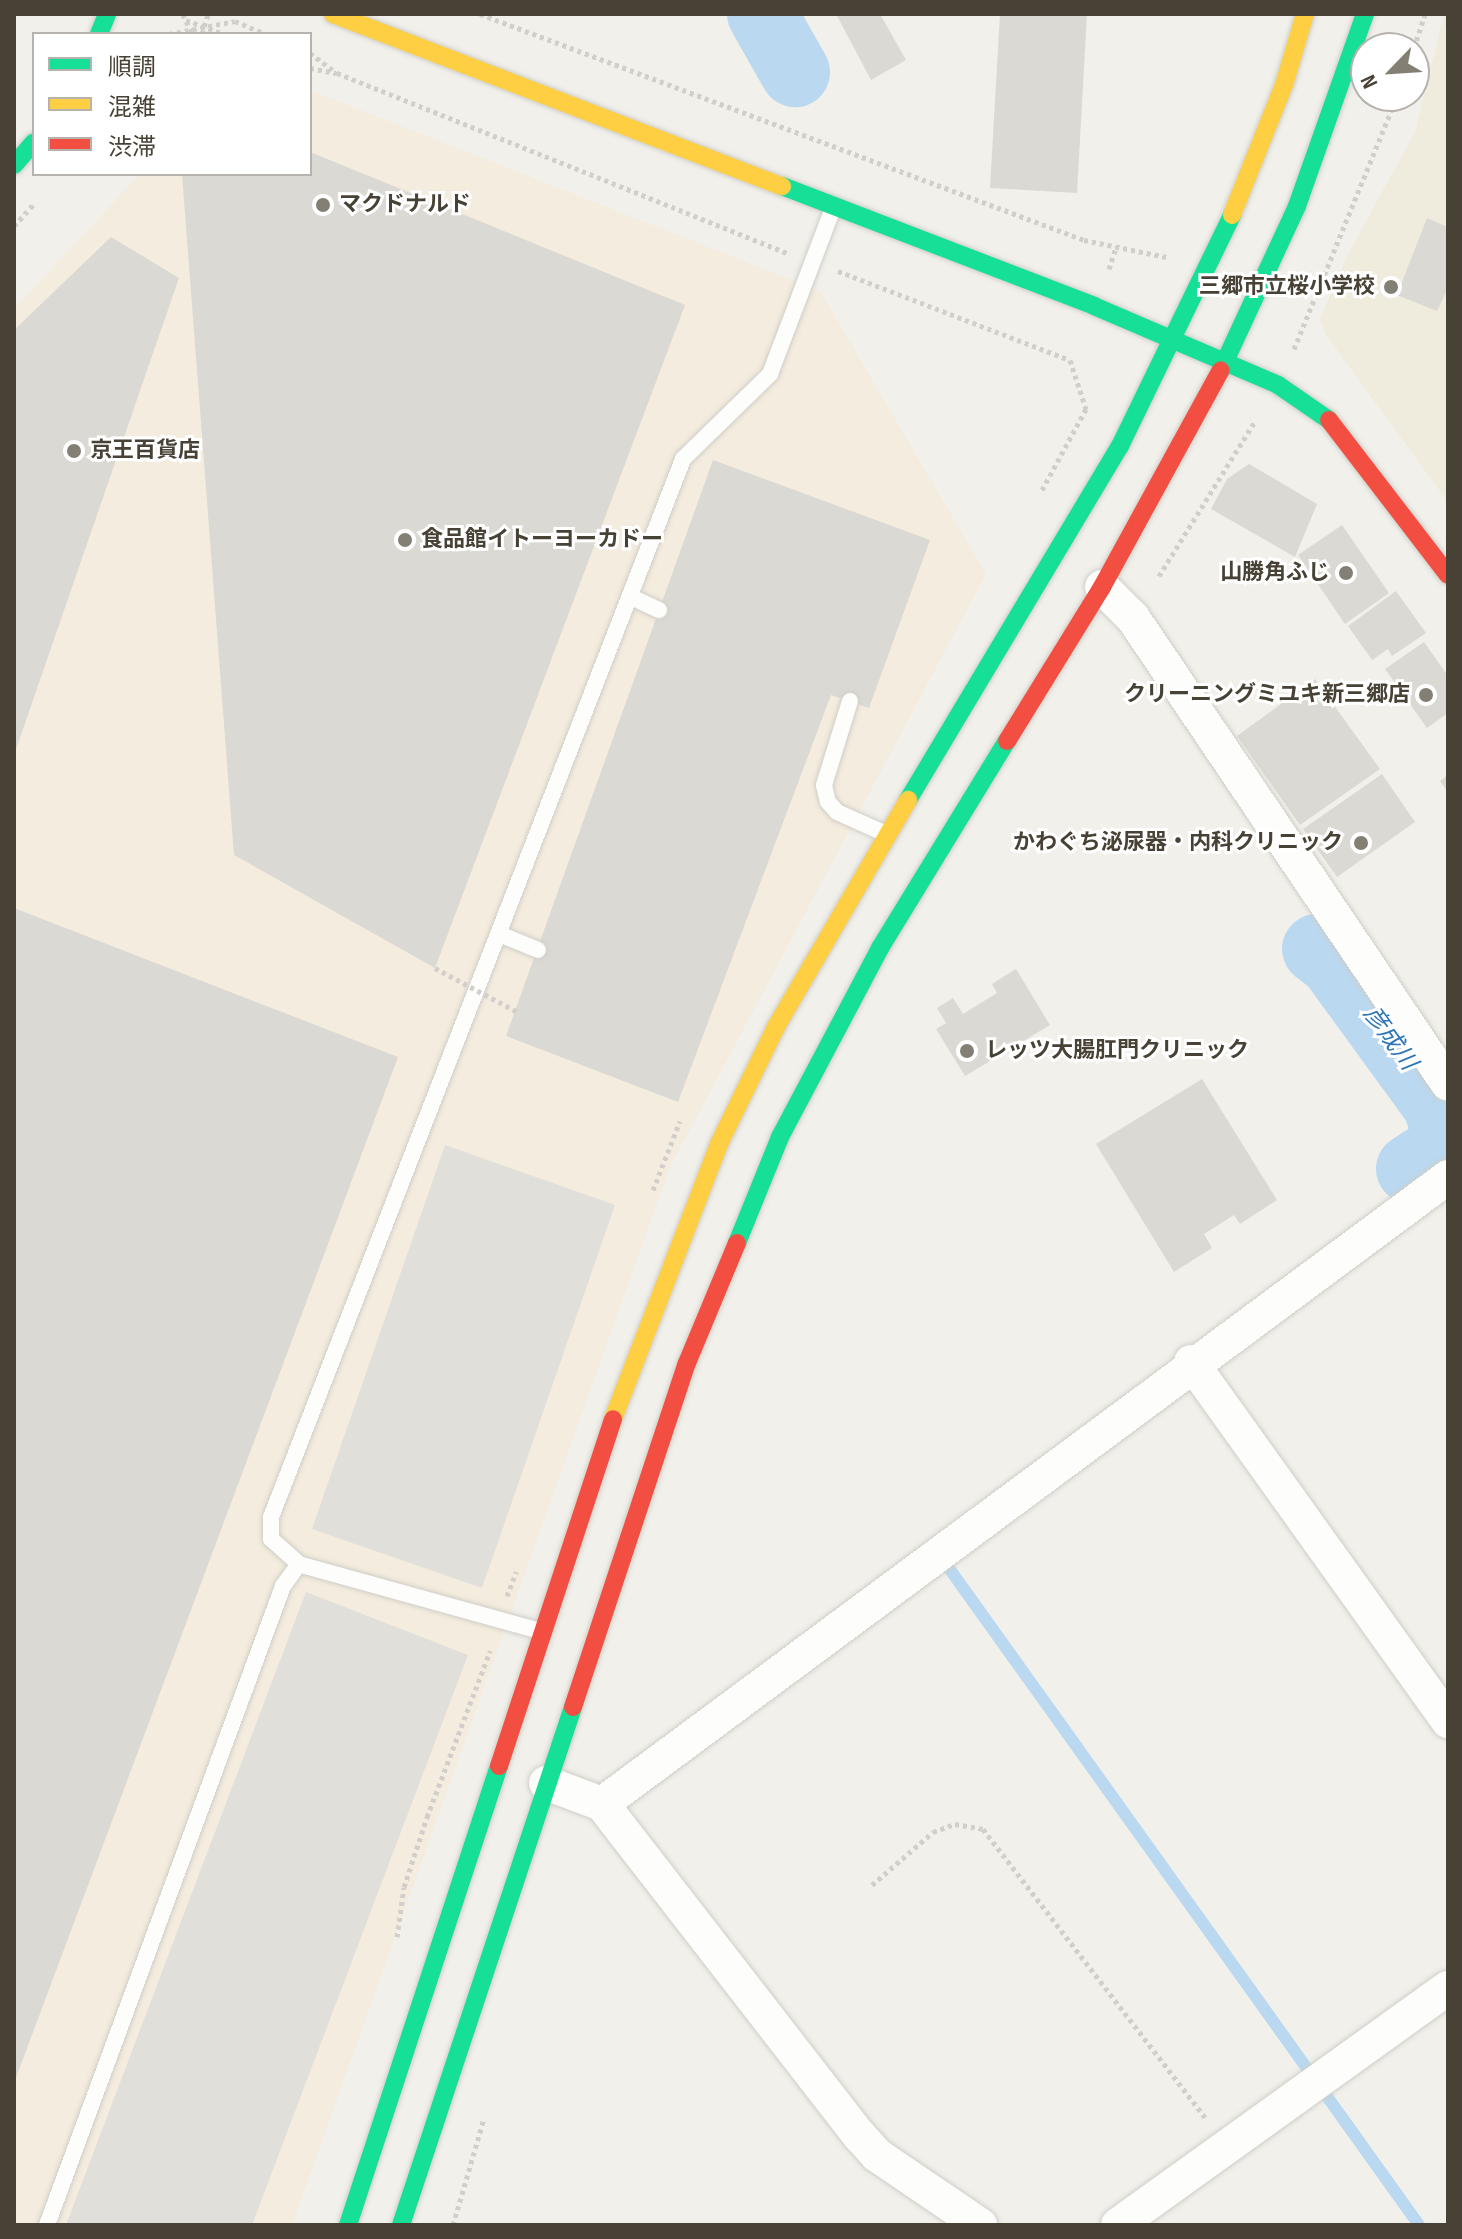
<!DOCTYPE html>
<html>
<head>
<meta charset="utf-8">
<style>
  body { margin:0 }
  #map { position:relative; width:1462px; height:2239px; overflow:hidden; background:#f1f0eb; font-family:"Sofia Sans Condensed","Noto Sans JP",sans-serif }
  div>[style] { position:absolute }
  .commercial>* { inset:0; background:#f4ecde }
  .education>* { inset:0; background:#efebdd }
  .parking>* { inset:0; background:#e1dfda }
  .stream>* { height:12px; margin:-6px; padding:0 6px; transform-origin:6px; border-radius:6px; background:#bad8f0 }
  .river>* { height:70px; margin:-35px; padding:0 35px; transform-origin:35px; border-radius:35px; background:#bad8f0 }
  .building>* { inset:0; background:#dbd9d3 }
  .path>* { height:5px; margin-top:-2.5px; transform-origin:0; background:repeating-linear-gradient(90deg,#d2cfcb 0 4px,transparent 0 8px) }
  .roads { filter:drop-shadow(0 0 2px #cfcec8) drop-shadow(0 0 2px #cfcec8) }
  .lane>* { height:16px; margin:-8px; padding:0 8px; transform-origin:8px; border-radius:8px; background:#fdfdfc }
  .street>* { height:34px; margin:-17px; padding:0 17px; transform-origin:17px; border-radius:17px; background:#fdfdfc }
  .fast>* { height:18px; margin:-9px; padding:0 9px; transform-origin:9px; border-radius:9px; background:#16e098 }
  .slow>* { height:18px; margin:-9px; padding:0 9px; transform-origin:9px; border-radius:9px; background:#ffcf43 }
  .jam>* { height:18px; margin:-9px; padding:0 9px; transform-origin:9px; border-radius:9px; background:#f24e42 }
  .path-bridge>* { height:5px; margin-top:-2.5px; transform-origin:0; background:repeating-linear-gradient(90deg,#d2cfcb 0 4px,transparent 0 8px) }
  .dots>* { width:22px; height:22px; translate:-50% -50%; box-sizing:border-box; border:4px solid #fff; border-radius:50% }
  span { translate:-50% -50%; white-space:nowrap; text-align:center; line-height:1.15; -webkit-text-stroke:6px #fff; paint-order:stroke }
  .poi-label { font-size:22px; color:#484236; font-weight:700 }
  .left { translate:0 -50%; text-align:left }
  .right { translate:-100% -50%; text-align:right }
  .water-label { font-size:24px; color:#2c75b7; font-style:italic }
  .frame { position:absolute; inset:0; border:16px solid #484236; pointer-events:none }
  .legend { position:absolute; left:32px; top:32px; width:280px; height:144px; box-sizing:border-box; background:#fff; border:2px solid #b6b3af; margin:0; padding:10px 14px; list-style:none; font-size:24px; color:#484236 }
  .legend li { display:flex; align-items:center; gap:16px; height:40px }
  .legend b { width:40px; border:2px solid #b6b3af }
  .north { position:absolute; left:1350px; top:32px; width:80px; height:80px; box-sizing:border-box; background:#fff; border:2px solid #b6b3af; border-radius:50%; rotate:245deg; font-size:22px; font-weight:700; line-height:32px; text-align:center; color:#484236 }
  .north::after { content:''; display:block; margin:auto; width:28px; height:36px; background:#837f75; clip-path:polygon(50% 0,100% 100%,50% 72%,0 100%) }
</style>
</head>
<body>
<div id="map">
  <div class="commercial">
    <i style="clip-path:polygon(310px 90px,820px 291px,986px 574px,670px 1167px,292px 2225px,14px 2225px,14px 309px,140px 174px,310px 174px)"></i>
  </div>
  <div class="education">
    <i style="clip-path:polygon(1444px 14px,1448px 14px,1448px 502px,1326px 335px,1320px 319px,1347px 256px,1415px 132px)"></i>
  </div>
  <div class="parking">
    <i style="clip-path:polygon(445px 1145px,615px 1205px,482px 1588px,312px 1529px)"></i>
    <i style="clip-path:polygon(306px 1592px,468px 1655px,252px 2225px,66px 2225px)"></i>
  </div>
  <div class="stream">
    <i style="left:1434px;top:1154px;width:24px;rotate:54deg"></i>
    <i style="left:946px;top:1564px;width:813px;rotate:54.41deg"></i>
  </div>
  <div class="river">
    <i style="left:762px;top:14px;width:67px;rotate:60.4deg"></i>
    <i style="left:1317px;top:949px;width:20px;rotate:37deg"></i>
    <i style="left:1333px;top:961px;width:178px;rotate:53.9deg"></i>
    <i style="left:1438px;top:1105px;width:27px;rotate:73deg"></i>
    <i style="left:1446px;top:1131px;width:23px;rotate:113deg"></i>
    <i style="left:1437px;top:1152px;width:31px;rotate:147deg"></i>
  </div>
  <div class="building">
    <i style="clip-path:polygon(836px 14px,880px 14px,906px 60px,871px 80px)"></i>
    <i style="clip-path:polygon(1000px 14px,1087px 14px,1077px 193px,990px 188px)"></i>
    <i style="clip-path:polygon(310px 152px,685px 305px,435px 968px,234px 855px,182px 174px,310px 174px)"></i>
    <i style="clip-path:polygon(1427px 218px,1448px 227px,1448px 288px,1437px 311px,1397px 295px)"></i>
    <i style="clip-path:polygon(111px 237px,179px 278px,14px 755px,14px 330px)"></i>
    <i style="clip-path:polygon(713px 460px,930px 540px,869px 708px,831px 695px,678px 1102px,506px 1036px)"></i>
    <i style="clip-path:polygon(1249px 464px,1317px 504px,1295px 557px,1211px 509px,1227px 479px)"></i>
    <i style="clip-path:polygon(1342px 525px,1389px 593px,1345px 624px,1298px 555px)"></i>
    <i style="clip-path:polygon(1396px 591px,1426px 633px,1392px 656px,1388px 649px,1372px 660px,1348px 626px)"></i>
    <i style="clip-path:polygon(1424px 642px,1448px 676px,1448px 713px,1427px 728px,1385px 669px)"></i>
    <i style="clip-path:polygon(1315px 679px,1380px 769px,1300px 825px,1237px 736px)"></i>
    <i style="clip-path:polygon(1382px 774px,1415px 822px,1337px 877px,1303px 829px)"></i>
    <i style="clip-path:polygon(1448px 775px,1448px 792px,1440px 781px)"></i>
    <i style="clip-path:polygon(14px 908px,398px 1057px,14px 2083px)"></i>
    <i style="clip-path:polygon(1016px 969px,1050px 1025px,965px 1076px,936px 1029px,946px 1023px,937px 1008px,953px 998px,963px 1014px,997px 993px,992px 984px)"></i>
    <i style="clip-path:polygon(1202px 1079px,1277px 1200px,1240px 1224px,1234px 1215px,1204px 1234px,1212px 1248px,1174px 1272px,1096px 1144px)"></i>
  </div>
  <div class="path">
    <i style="left:480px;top:14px;width:645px;rotate:20.51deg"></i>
    <i style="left:1084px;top:240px;width:84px;rotate:11.7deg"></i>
    <i style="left:169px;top:34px;width:67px;rotate:-11.1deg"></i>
    <i style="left:235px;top:21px;width:34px;rotate:23deg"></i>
    <i style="left:1414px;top:48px;width:36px;rotate:-72deg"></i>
    <i style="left:310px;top:53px;width:34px;rotate:37deg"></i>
    <i style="left:337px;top:73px;width:485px;rotate:21.8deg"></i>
    <i style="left:310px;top:68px;width:26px;rotate:11deg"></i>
    <i style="left:14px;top:226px;width:31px;rotate:-48deg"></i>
    <i style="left:1109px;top:269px;width:22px;rotate:-72deg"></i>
    <i style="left:838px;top:271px;width:248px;rotate:21deg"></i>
    <i style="left:1070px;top:360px;width:52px;rotate:71.9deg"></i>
    <i style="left:1086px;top:409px;width:94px;rotate:118.5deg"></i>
    <i style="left:1294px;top:349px;width:273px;rotate:-67.8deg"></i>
    <i style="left:1159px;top:576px;width:182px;rotate:-58.2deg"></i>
    <i style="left:653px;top:1190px;width:74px;rotate:-68.6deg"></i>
    <i style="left:507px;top:1596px;width:26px;rotate:-69deg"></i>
    <i style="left:872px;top:1885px;width:81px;rotate:-41deg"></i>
    <i style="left:933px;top:1832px;width:23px;rotate:-20deg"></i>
    <i style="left:955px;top:1824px;width:28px;rotate:10deg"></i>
    <i style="left:983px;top:1829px;width:364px;rotate:52.4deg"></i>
    <i style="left:397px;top:1937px;width:50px;rotate:-82deg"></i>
    <i style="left:404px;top:1887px;width:74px;rotate:-71.8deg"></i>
    <i style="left:427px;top:1817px;width:178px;rotate:-69.2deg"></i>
    <i style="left:453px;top:2225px;width:111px;rotate:-73.8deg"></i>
  </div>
  <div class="roads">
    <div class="lane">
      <i style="left:631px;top:597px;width:31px;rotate:25deg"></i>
      <i style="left:850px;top:701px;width:88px;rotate:107.2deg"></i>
      <i style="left:824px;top:785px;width:17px;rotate:77deg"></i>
      <i style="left:828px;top:802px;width:13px;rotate:48deg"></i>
      <i style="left:837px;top:812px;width:51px;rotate:24.1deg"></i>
      <i style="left:499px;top:934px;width:42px;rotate:22.3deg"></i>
      <i style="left:540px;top:1631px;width:250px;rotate:-164.5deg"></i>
      <i style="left:299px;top:1564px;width:38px;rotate:-138deg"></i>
      <i style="left:271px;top:1539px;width:22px;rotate:-90deg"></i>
      <i style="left:271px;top:1517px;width:1135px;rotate:-68.72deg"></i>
      <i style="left:683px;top:459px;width:122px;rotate:-44.3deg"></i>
      <i style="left:770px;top:374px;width:178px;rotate:-69.2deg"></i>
      <i style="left:47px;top:2225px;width:681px;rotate:-69.73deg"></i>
      <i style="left:283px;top:1586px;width:27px;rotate:-54deg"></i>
    </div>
    <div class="street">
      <i style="left:1102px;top:587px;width:44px;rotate:45deg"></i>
      <i style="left:1133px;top:618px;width:562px;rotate:55.94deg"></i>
      <i style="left:1191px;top:1362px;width:442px;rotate:54.4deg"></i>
      <i style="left:546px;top:1783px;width:60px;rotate:20.6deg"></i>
      <i style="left:602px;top:1804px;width:419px;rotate:52.2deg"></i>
      <i style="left:859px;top:2135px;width:27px;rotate:48deg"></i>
      <i style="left:877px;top:2155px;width:125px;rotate:34.2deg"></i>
      <i style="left:602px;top:1804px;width:1053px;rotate:-36.54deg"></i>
      <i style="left:1118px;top:2225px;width:406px;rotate:-35.7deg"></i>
    </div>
    <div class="fast">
      <i style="left:99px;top:34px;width:22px;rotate:-68deg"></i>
      <i style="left:14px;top:165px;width:30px;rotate:-49deg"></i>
      <i style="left:782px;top:186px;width:334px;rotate:21deg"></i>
      <i style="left:1094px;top:306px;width:200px;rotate:23.2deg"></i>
      <i style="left:1278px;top:385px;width:62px;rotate:34.5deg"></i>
      <i style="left:1221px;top:370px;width:181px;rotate:-65.1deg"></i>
      <i style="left:1297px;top:206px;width:204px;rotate:-70.5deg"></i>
      <i style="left:908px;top:800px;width:413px;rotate:-59.1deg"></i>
      <i style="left:1120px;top:446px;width:257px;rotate:-64.1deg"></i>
      <i style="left:737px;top:1243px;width:114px;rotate:-67.9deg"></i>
      <i style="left:780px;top:1137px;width:214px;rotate:-62.1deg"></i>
      <i style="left:880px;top:948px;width:243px;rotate:-58.5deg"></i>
      <i style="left:348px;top:2225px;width:483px;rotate:-71.8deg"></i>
      <i style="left:401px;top:2225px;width:546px;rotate:-71.63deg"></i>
    </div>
    <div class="slow">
      <i style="left:333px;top:14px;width:481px;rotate:21deg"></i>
      <i style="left:1232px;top:215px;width:140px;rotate:-68.2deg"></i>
      <i style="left:1284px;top:85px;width:74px;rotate:-73.5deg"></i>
      <i style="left:613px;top:1419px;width:295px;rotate:-68.9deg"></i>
      <i style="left:719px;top:1144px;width:130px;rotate:-64deg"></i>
      <i style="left:776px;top:1027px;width:263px;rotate:-59.8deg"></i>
    </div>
    <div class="jam">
      <i style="left:1329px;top:420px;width:195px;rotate:52.5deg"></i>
      <i style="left:1007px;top:741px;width:181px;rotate:-58.3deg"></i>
      <i style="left:1102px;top:587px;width:247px;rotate:-61.3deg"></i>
      <i style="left:573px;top:1707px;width:362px;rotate:-71.7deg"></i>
      <i style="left:687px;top:1363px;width:130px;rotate:-67.4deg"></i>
      <i style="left:499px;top:1766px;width:365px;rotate:-71.8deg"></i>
    </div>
  </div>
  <div class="path-bridge">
    <i style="left:183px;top:14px;width:22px;rotate:66deg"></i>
    <i style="left:186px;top:20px;width:40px;rotate:20.2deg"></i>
    <i style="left:202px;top:34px;width:21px;rotate:-73deg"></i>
    <i style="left:435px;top:968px;width:92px;rotate:28deg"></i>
  </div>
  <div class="dots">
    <i style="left:323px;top:205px;background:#837f75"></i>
    <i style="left:1391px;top:287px;background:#837f75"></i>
    <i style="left:74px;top:451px;background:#837f75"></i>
    <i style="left:405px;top:540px;background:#837f75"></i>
    <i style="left:1346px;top:573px;background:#837f75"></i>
    <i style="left:1426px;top:695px;background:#837f75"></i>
    <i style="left:1361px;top:843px;background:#837f75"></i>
    <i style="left:967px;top:1051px;background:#837f75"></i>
  </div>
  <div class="poi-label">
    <span class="left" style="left:339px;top:205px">マクドナルド</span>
    <span class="right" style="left:1375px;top:287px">三郷市立桜小学校</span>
    <span class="left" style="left:90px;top:451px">京王百貨店</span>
    <span class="left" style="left:421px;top:540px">食品館イトーヨーカドー</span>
    <span class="right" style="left:1330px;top:573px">山勝角ふじ</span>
    <span class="right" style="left:1410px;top:695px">クリーニングミユキ新三郷店</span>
    <span class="right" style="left:1343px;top:843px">かわぐち泌尿器・内科クリニック</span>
    <span class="left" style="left:985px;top:1051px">レッツ大腸肛門クリニック</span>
  </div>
  <div class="water-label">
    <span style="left:1390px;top:1038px;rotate:54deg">彦成川</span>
  </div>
  <div class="frame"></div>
  <ul class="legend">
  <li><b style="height:10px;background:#16e098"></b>順調</li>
  <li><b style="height:10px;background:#ffcf43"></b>混雑</li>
  <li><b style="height:10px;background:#f24e42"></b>渋滞</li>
  </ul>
  <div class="north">N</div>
</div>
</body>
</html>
